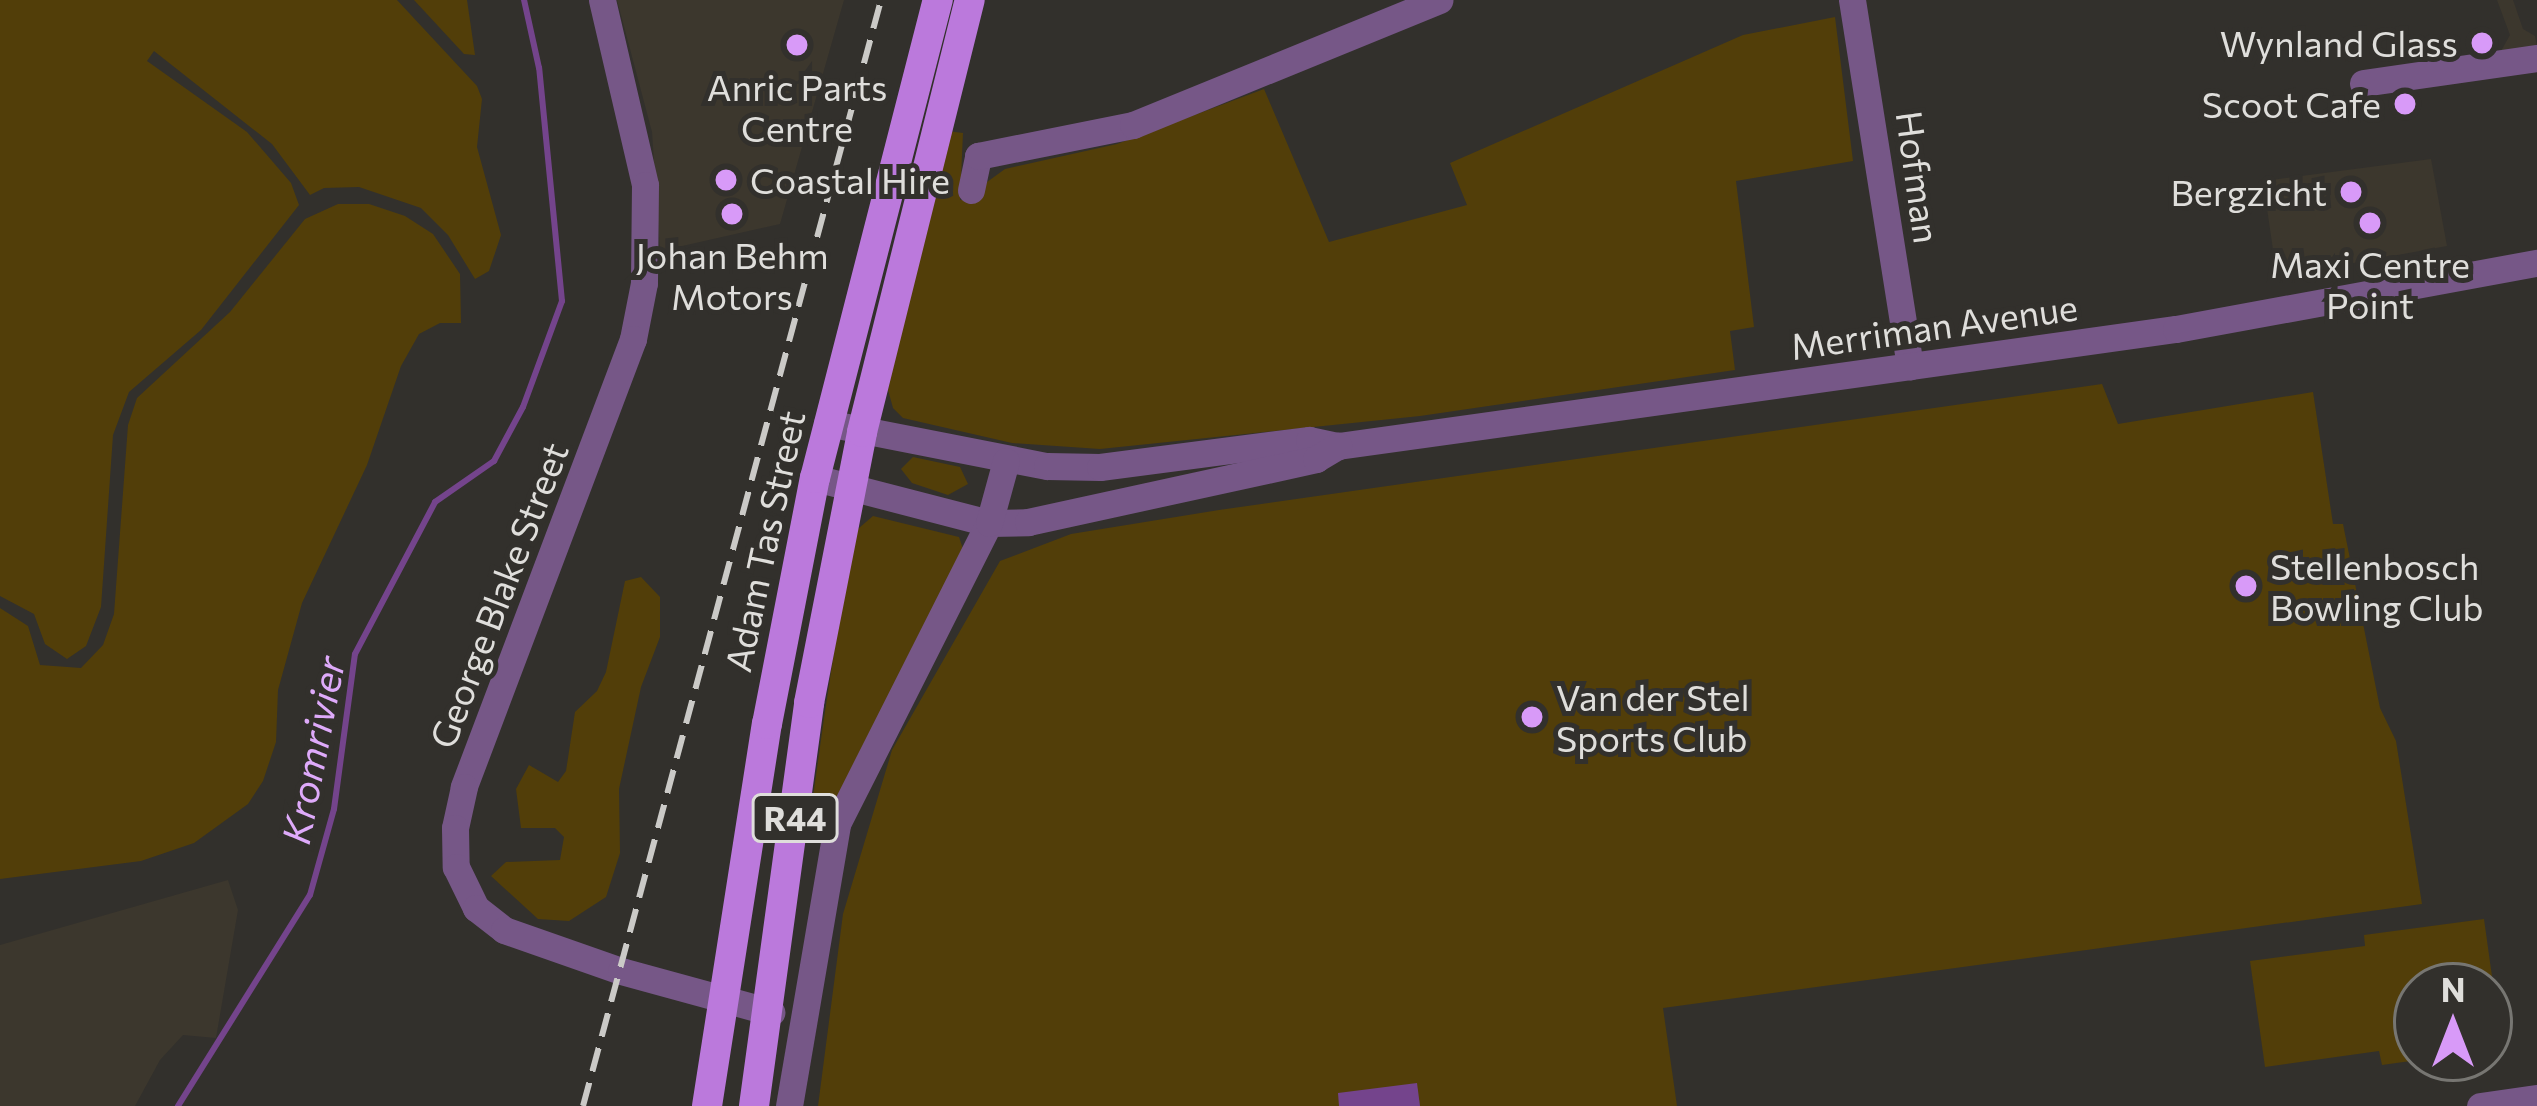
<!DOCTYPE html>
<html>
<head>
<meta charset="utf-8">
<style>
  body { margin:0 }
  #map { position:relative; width:2537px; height:1106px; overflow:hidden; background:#32302c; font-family:Commissioner,sans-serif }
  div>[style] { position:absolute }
  .built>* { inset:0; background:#3c372d }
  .green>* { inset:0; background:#523e09 }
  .water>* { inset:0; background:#74448c }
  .stream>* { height:6px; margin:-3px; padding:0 3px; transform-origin:3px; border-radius:3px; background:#74448c }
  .minor>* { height:27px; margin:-13.5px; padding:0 13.5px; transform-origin:13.5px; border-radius:13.5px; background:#765787 }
  .major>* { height:30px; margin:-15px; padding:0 15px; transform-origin:15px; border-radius:15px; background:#bb79dc }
  .rail>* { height:6px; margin-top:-3px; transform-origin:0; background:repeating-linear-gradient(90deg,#cbcac7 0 24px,transparent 0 36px) }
  .dots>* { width:33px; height:33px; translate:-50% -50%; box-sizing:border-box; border:6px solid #32302c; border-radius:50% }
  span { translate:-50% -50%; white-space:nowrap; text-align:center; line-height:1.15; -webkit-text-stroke:10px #32302c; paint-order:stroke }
  .shield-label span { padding:3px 9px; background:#32302c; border:3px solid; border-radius:9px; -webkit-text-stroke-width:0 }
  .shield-label { font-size:33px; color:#dfdedb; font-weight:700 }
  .poi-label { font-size:36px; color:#dfdedb }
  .right { translate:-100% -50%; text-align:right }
  .left { translate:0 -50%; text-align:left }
  .street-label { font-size:36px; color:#dfdedb }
  .water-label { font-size:39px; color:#deaafa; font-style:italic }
  .north { position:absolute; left:2393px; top:962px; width:120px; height:120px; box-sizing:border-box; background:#32302c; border:3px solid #777672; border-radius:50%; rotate:0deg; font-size:33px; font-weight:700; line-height:48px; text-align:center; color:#dfdedb }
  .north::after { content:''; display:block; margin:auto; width:42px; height:54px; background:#d89af8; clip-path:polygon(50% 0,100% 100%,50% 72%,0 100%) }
</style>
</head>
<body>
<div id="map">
  <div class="built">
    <i style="clip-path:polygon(617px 0,844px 0,780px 224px,660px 251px,652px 132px)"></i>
    <i style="clip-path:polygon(2497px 0,2513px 0,2523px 29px,2535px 36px,2537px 46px,2501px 51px,2510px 35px)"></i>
    <i style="clip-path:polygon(2431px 159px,2447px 246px,2277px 277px,2263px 181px)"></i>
    <i style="clip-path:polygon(228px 880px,238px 910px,216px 1038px,183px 1035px,160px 1060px,135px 1106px,0 1106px,0 945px)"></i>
  </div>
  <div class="green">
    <i style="clip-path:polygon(0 0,397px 0,477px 86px,482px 99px,477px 147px,501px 235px,489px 271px,475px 279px,448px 235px,421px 208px,359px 187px,324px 188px,310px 195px,272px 144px,154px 51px,147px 61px,247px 132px,291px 183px,299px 205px,201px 330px,129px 392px,113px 435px,101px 607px,86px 646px,67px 659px,45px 644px,34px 614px,0 596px)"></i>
    <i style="clip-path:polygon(414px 0,467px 0,475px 55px,464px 54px)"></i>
    <i style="clip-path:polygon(1835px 17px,1853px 161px,1736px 181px,1754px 327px,1730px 331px,1735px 370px,1420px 416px,1100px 449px,1012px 443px,903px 418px,893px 408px,888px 390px,947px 131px,963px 133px,960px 200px,977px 200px,987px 182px,1005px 169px,1117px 144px,1264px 89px,1329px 242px,1467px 205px,1450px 163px,1743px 35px)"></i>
    <i style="clip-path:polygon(338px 204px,369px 204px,405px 216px,433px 234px,460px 274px,461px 323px,440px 323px,419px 334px,401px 366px,367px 465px,302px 603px,278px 690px,276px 742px,263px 781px,248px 804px,194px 843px,141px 861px,0 879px,0 608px,28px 626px,40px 665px,81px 668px,103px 645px,114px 614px,128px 425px,137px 398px,230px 312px,305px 219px)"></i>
    <i style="clip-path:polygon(2102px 384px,2118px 424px,2313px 392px,2333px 524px,2343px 524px,2380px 708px,2396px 741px,2422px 904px,1663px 1008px,1677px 1106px,818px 1106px,843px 914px,892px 750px,1000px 561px,1071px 534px,1219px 510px)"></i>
    <i style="clip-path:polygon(913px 457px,960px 467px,968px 484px,948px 495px,912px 483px,901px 469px)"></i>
    <i style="clip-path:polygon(873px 516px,959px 537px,963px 549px,830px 811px,812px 804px,824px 718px,852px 534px)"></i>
    <i style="clip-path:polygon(641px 577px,660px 597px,660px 637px,641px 687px,619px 789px,620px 853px,606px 897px,569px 921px,538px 919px,491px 876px,506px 862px,560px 860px,564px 837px,555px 828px,521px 828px,516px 789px,529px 765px,558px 782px,566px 771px,575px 712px,597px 691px,606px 672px,625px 581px)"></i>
    <i style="clip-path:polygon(2484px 919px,2502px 1048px,2489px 1050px,2489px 986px,2417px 986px,2417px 1058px,2432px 1058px,2382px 1065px,2379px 1051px,2265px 1067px,2250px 961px,2365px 946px,2364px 935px)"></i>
  </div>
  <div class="water">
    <i style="clip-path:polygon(1417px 1083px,1420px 1106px,1339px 1106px,1338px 1093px)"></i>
  </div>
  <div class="stream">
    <i style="left:178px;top:1106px;width:249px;rotate:-58deg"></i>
    <i style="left:310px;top:895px;width:89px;rotate:-74.4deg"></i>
    <i style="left:334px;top:809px;width:156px;rotate:-82.3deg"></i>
    <i style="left:355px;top:654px;width:172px;rotate:-62.2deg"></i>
    <i style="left:435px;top:502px;width:72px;rotate:-34.8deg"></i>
    <i style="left:494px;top:461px;width:61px;rotate:-61.8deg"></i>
    <i style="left:523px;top:407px;width:113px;rotate:-69.8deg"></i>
    <i style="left:562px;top:301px;width:234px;rotate:-95.6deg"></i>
    <i style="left:539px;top:68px;width:70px;rotate:-102.4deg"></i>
  </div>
  <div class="minor">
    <i style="left:602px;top:0;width:190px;rotate:76.9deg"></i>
    <i style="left:645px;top:185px;width:98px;rotate:90.6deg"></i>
    <i style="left:644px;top:283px;width:57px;rotate:101.1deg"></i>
    <i style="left:633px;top:339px;width:479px;rotate:110.7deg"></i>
    <i style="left:464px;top:787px;width:42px;rotate:102.4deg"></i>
    <i style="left:455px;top:828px;width:39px;rotate:89deg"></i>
    <i style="left:456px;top:867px;width:46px;rotate:64deg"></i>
    <i style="left:476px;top:908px;width:36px;rotate:38deg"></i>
    <i style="left:504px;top:930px;width:124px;rotate:19.3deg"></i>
    <i style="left:621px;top:971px;width:156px;rotate:15.3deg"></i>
    <i style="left:1852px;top:0;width:371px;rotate:81deg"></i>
    <i style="left:2363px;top:83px;width:176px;rotate:-8.2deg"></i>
    <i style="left:971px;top:190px;width:35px;rotate:-78deg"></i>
    <i style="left:978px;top:156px;width:158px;rotate:-11.3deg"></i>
    <i style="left:1133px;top:125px;width:331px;rotate:-22.2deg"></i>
    <i style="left:827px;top:423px;width:224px;rotate:11.1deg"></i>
    <i style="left:1047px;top:466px;width:53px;rotate:1.1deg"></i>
    <i style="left:1100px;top:467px;width:211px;rotate:-7.4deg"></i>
    <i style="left:1309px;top:440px;width:30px;rotate:12deg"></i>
    <i style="left:1338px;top:446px;width:846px;rotate:-7.95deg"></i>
    <i style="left:2176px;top:329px;width:367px;rotate:-10.4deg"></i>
    <i style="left:815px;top:478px;width:180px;rotate:14.5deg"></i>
    <i style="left:989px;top:523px;width:39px;rotate:-1deg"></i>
    <i style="left:1028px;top:522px;width:295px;rotate:-12.3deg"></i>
    <i style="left:1316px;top:459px;width:26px;rotate:-31deg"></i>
    <i style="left:789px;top:1106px;width:286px;rotate:-80.3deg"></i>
    <i style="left:837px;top:824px;width:337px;rotate:-63.2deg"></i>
    <i style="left:989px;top:523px;width:64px;rotate:-74.7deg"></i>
    <i style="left:2480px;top:1106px;width:58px;rotate:-8deg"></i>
  </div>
  <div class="major">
    <i style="left:707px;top:1106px;width:387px;rotate:-81.1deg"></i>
    <i style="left:767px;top:724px;width:251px;rotate:-79deg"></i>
    <i style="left:815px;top:478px;width:494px;rotate:-75.6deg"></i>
    <i style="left:754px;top:1106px;width:407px;rotate:-82.2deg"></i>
    <i style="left:809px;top:703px;width:276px;rotate:-78.9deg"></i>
    <i style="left:862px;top:432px;width:445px;rotate:-76deg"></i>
  </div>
  <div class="rail">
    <i style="left:583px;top:1106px;width:1145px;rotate:-74.92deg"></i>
  </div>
  <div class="dots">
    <i style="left:2482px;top:43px;background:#d89af8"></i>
    <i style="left:797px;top:45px;background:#d89af8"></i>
    <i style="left:2405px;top:104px;background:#d89af8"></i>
    <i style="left:726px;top:180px;background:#d89af8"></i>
    <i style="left:2351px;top:192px;background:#d89af8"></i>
    <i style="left:732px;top:214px;background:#d89af8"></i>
    <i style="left:2370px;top:223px;background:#d89af8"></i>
    <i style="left:2246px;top:586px;background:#d89af8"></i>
    <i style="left:1532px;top:717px;background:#d89af8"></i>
  </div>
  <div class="shield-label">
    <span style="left:795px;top:818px">R44</span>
  </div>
  <div class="poi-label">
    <span class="right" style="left:2458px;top:43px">Wynland Glass</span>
    <span style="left:797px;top:107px">Anric Parts<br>Centre</span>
    <span class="right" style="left:2381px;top:104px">Scoot Cafe</span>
    <span class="left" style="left:750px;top:180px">Coastal Hire</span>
    <span class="right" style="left:2327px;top:192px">Bergzicht</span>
    <span style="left:732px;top:275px">Johan Behm<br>Motors</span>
    <span style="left:2370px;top:284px">Maxi Centre<br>Point</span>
    <span class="left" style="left:2270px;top:586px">Stellenbosch<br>Bowling Club</span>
    <span class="left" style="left:1556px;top:717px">Van der Stel<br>Sports Club</span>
  </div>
  <div class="street-label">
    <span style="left:1919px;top:177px;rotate:82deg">Hofman</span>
    <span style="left:1934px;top:326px;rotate:-8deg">Merriman Avenue</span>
    <span style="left:764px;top:541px;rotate:-78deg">Adam Tas Street</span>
    <span style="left:498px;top:595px;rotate:-69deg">George Blake Street</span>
  </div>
  <div class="water-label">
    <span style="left:312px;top:750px;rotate:-79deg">Kromrivier</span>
  </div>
  <div class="north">N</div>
</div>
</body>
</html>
